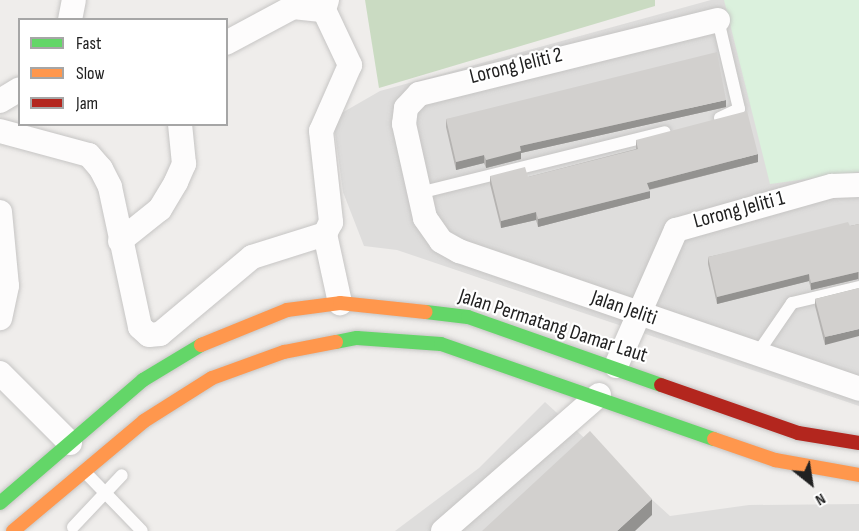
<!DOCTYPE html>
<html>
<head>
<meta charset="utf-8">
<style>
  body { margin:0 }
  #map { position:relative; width:859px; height:531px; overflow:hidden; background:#efedeb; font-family:"Sofia Sans Condensed",sans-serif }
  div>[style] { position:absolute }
  .residential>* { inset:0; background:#dedddc }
  .forest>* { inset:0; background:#cadbc2 }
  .park>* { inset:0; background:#dbf1dd }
  .roads { filter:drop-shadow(0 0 2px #c6c5c4) drop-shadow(0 0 2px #c6c5c4) }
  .lane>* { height:12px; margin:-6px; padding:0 6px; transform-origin:6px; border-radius:6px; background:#fdfcfc }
  .street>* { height:24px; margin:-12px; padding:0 12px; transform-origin:12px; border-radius:12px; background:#fdfcfc }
  .fast>* { height:14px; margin:-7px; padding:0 7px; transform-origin:7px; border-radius:7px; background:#63d668 }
  .slow>* { height:14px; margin:-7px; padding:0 7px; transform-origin:7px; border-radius:7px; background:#ff974d }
  .jam>* { height:14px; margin:-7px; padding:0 7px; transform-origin:7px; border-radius:7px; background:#b3261e }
  .wall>* { inset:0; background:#b5b3b1 }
  .shaded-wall>* { inset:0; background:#939290 }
  .building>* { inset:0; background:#d2d0ce }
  span { translate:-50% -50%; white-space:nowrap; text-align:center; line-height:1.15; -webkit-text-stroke:4.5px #fff; paint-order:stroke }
  .street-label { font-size:21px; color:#212121 }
  .legend { position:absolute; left:18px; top:18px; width:210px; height:108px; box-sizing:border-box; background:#fff; border:2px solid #a6a6a6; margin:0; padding:8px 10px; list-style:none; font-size:18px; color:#212121 }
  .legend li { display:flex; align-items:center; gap:12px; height:30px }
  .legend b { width:30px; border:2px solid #a6a6a6 }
  .north { position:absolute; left:781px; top:453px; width:60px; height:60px; -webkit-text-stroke:4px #fff; paint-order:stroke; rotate:150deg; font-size:16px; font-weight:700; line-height:24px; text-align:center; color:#212121 }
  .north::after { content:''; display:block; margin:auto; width:21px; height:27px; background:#212121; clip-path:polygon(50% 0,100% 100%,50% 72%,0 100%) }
</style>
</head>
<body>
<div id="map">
  <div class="residential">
    <i style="clip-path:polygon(711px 0,859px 0,859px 406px,397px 250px,364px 246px,343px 192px,333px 118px,380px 91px)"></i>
    <i style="clip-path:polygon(545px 402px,670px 516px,749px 505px,859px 504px,859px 531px,395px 531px,479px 468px)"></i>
  </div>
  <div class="forest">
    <i style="clip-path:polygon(365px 0,655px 0,655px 6px,379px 88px)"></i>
  </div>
  <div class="park">
    <i style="clip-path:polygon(724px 0,859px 0,859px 172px,770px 184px)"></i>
  </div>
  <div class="roads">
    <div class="lane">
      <i style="left:718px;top:20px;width:91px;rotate:76.7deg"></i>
      <i style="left:739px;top:109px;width:21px;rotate:155deg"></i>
      <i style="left:419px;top:193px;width:253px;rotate:-13.9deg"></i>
      <i style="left:757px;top:354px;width:62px;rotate:-55.5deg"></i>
      <i style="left:792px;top:303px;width:69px;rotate:-13.4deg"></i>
      <i style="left:84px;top:471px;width:83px;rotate:46deg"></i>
      <i style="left:73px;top:527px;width:71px;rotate:-46.7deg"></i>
    </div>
    <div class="street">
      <i style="left:327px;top:0;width:10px;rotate:107deg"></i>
      <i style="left:324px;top:10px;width:61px;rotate:64.7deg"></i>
      <i style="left:350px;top:65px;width:72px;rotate:113.7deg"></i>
      <i style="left:321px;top:131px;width:92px;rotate:83.7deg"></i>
      <i style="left:331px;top:222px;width:13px;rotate:117deg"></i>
      <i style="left:325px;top:234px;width:71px;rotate:77.7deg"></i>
      <i style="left:70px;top:20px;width:20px;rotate:-79deg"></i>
      <i style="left:718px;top:20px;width:308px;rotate:166.1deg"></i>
      <i style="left:419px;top:94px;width:19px;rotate:133deg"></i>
      <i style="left:406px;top:108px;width:16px;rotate:97deg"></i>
      <i style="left:404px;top:124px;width:96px;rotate:77.4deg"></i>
      <i style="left:425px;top:218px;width:28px;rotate:55deg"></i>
      <i style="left:441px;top:241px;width:21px;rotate:29deg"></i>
      <i style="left:459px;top:251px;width:423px;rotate:19deg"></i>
      <i style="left:226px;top:43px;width:76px;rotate:-28.2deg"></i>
      <i style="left:293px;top:7px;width:31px;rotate:6deg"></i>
      <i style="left:0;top:101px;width:23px;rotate:-31deg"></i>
      <i style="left:0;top:131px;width:92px;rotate:15.1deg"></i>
      <i style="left:89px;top:155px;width:18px;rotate:49deg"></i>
      <i style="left:101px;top:169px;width:20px;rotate:63deg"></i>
      <i style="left:110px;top:187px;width:143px;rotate:77.9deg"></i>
      <i style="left:140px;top:327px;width:12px;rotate:42deg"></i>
      <i style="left:149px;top:335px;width:11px;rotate:-5deg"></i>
      <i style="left:160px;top:334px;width:120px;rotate:-39.9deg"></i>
      <i style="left:252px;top:257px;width:77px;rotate:-17.5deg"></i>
      <i style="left:0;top:212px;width:74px;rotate:84.6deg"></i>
      <i style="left:7px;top:286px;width:33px;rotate:102deg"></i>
      <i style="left:120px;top:241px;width:51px;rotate:-38.7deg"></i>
      <i style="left:160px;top:209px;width:31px;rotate:-59deg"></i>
      <i style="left:176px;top:182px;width:20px;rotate:-66deg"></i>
      <i style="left:184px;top:164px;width:40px;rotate:-95.7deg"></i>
      <i style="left:616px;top:366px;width:149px;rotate:-66.2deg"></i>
      <i style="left:676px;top:230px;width:162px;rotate:-15.8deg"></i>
      <i style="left:832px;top:186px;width:27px;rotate:-2deg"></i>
      <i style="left:0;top:373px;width:99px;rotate:45deg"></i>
      <i style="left:443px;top:531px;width:207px;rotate:-41.1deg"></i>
    </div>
    <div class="fast">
      <i style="left:426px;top:312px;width:42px;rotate:6.8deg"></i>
      <i style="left:468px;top:317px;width:205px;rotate:19.4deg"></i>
      <i style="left:336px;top:342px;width:21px;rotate:-11deg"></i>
      <i style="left:357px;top:338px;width:84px;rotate:4.1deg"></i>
      <i style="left:441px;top:344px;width:289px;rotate:19.2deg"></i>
      <i style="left:0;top:503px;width:189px;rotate:-40.7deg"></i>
      <i style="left:143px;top:380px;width:68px;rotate:-31.1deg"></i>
    </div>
    <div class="slow">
      <i style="left:201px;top:345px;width:93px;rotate:-22.1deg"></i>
      <i style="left:287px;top:310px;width:53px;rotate:-7.5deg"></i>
      <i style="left:340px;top:303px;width:86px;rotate:6deg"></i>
      <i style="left:714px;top:439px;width:65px;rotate:19deg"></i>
      <i style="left:775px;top:460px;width:85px;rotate:10.1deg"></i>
      <i style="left:13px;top:531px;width:171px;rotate:-40deg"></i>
      <i style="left:144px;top:421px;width:80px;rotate:-32.3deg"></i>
      <i style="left:212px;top:378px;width:77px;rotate:-19.9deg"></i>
      <i style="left:284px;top:352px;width:53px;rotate:-10.9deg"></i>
    </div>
    <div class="jam">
      <i style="left:661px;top:385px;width:145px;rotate:19.3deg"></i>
      <i style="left:798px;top:433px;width:62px;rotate:9.3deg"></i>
    </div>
  </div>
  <div class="wall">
    <i style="clip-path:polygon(726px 107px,521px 153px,521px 159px,486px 168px,484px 163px,456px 170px,446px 127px,446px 119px)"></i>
    <i style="clip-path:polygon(636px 140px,758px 162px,649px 190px,650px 198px,538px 227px,536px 220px,501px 228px,490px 184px,490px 176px,528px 177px,636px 149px)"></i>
    <i style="clip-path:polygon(859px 224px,859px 280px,858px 279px,811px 290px,809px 281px,717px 304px,708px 264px,708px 257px)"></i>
    <i style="clip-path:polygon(859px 288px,825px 345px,815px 306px,815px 299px)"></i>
  </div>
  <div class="shaded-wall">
    <i style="clip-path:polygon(726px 100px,726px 107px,521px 153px,521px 159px,486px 168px,486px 160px,520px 146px)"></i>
    <i style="clip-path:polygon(758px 154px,758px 162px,647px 190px,647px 183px)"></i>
    <i style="clip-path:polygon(484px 155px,484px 163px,456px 170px,456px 162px)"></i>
    <i style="clip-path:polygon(650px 191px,650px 198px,538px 227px,538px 219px)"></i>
    <i style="clip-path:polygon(536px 212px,536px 220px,501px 228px,501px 221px)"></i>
    <i style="clip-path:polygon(858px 272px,858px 279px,811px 290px,811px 283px)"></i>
    <i style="clip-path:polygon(809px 274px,809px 281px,717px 304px,717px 297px)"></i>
    <i style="clip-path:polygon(859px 329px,859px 336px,825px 345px,825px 337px)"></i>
    <i style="clip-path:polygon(652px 499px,652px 515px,635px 531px,617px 531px)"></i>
  </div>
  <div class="building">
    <i style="clip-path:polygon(717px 52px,726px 100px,520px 146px,521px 151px,486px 160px,484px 155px,456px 162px,446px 119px)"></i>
    <i style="clip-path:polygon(747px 111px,758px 154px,647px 183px,650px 191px,538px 219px,536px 212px,501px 221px,490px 176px,525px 167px,528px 177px,638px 149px,636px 140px)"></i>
    <i style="clip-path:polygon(848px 222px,850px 226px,859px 224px,859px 272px,858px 272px,811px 283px,809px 274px,717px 297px,708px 257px)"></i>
    <i style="clip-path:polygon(859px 288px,859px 329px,825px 337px,815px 299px)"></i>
    <i style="clip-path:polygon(590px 431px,652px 499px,617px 531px,482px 531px)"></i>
  </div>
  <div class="street-label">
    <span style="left:516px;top:66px;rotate:-14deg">Lorong Jeliti 2</span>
    <span style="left:739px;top:210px;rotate:-15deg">Lorong Jeliti 1</span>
    <span style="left:624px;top:308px;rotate:19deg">Jalan Jeliti</span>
    <span style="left:553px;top:326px;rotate:18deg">Jalan Permatang Damar Laut</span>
  </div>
  <ul class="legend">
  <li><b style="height:8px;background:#63d668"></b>Fast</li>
  <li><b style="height:8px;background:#ff974d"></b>Slow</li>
  <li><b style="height:8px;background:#b3261e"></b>Jam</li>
  </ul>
  <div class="north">N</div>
</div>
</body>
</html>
